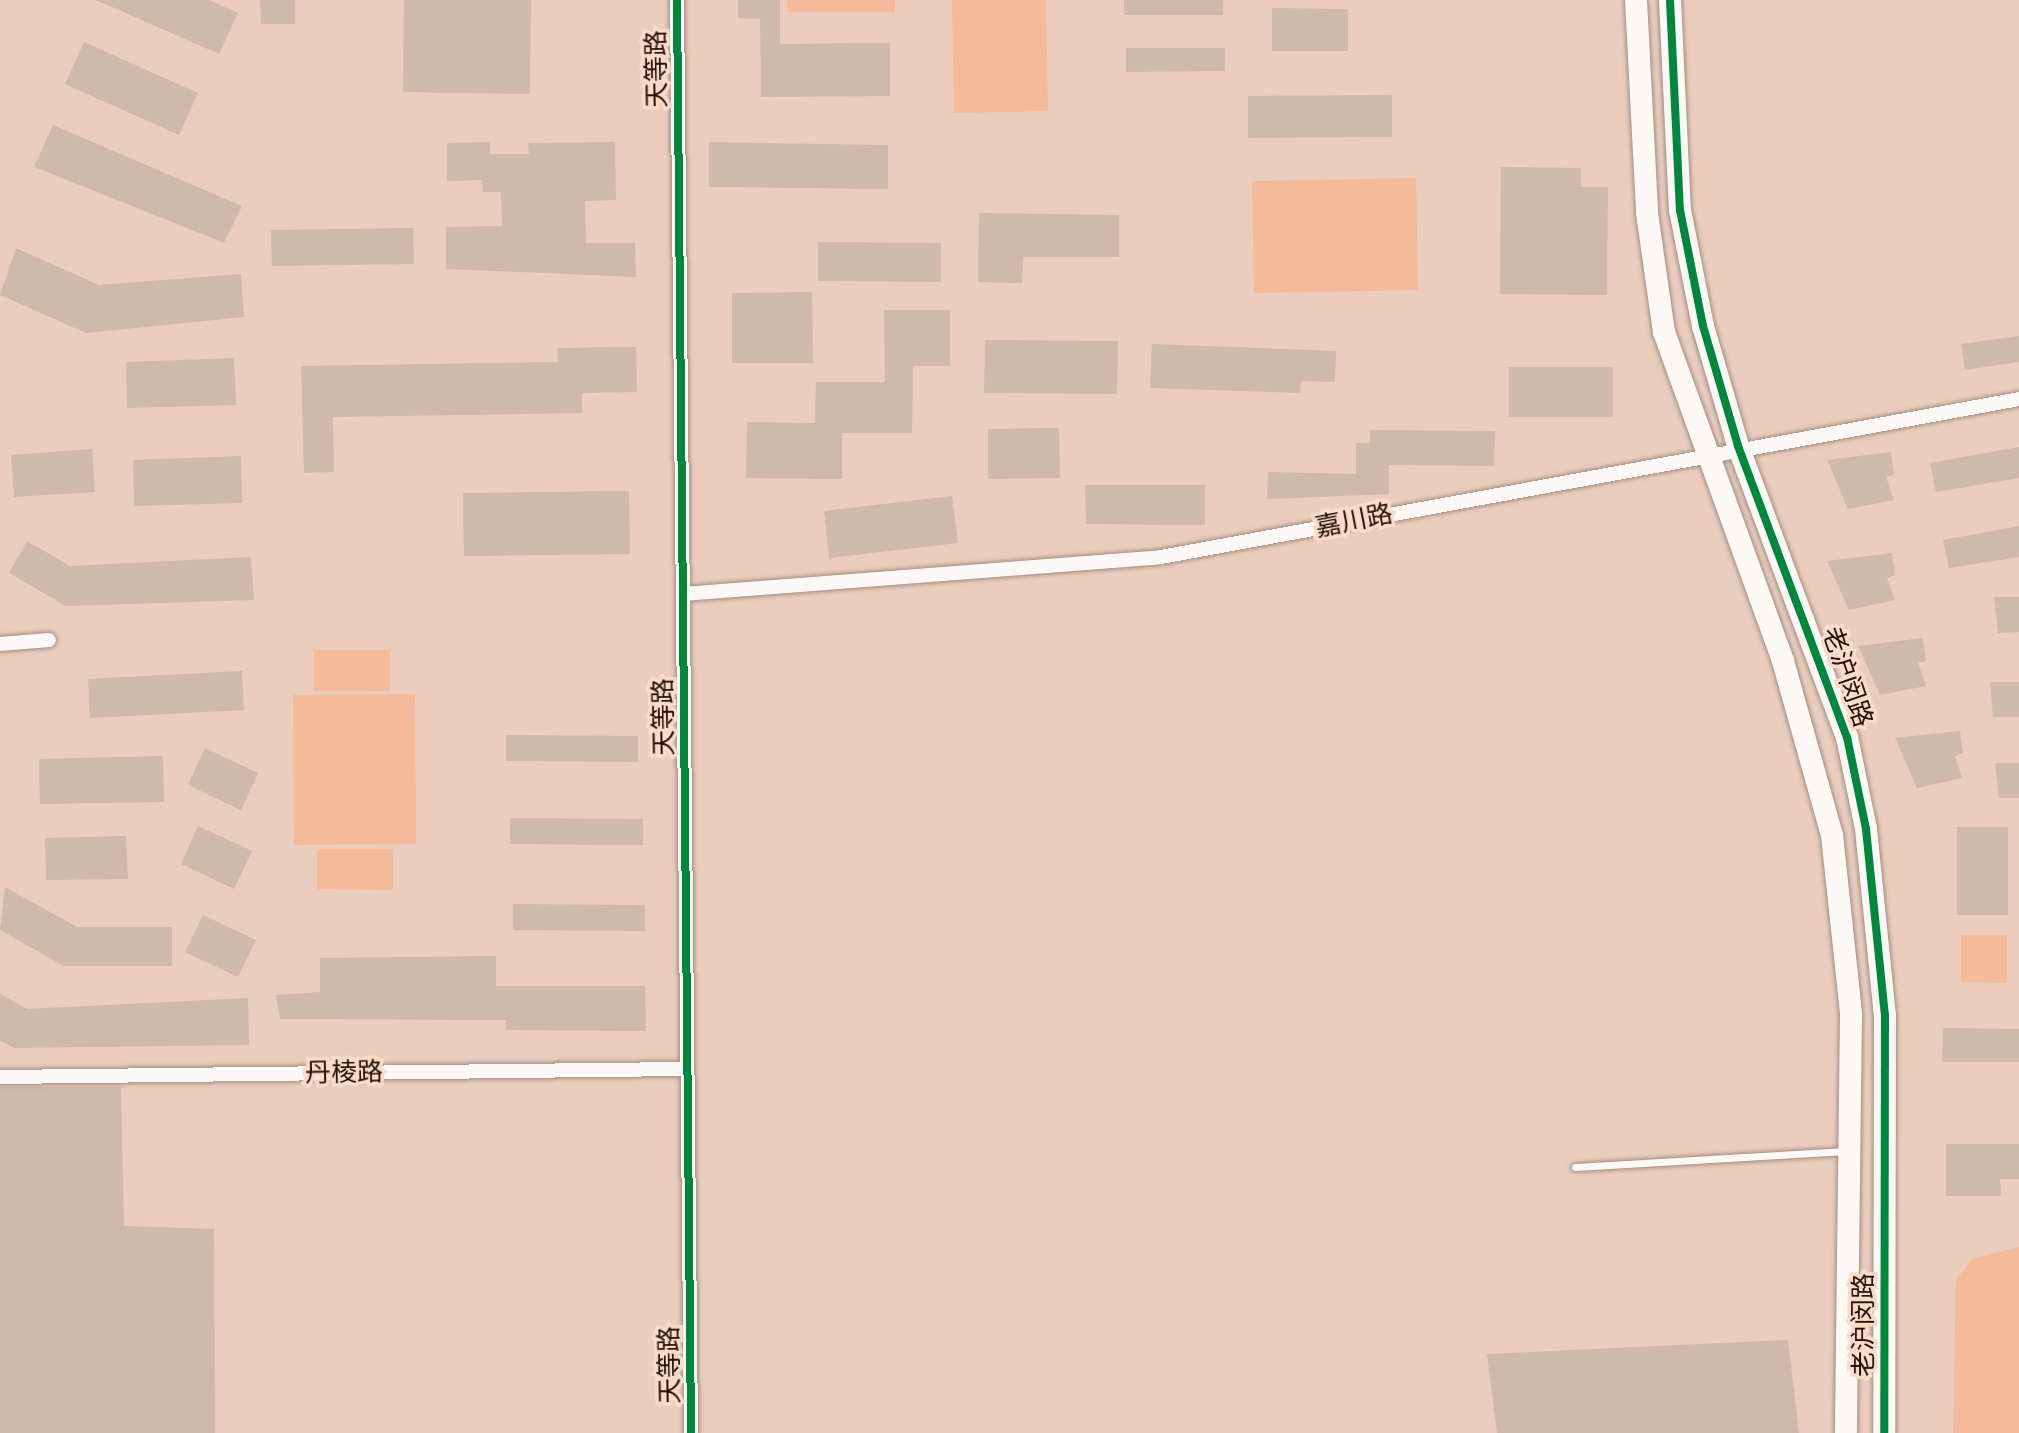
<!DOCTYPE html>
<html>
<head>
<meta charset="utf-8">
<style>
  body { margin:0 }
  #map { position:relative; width:2019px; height:1433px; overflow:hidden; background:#eacdbd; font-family:"Space Grotesk","Noto Sans SC",sans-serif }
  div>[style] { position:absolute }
  .green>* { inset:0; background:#f4ba99 }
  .building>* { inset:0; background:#ceb9aa }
  .roads { filter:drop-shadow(0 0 2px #a38d81) drop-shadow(0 0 2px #a38d81) }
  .service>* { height:7px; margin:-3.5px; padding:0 3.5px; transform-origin:3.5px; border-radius:3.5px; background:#fcf8f5 }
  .minor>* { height:14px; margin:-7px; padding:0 7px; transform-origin:7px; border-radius:7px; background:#fcf8f5 }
  .secondary>* { height:22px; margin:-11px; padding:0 11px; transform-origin:11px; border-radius:11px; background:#fcf8f5 }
  .cycleway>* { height:8px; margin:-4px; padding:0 4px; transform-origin:4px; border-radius:4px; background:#00873e }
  span { translate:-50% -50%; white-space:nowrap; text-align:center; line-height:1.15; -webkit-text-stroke:7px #fadac9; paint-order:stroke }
  .street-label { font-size:26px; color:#231107 }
</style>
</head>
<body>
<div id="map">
  <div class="green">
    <i style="clip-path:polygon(787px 0,895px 0,895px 12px,788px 12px)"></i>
    <i style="clip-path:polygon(952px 0,1046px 0,1048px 111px,954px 113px)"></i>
    <i style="clip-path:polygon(1416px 178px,1418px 290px,1254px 293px,1252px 181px)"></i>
    <i style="clip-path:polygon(314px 650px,390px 650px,390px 691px,314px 691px)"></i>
    <i style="clip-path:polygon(415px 694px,416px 844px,294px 845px,293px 695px)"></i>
    <i style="clip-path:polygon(317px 849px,393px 849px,393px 890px,317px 889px)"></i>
    <i style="clip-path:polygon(1961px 935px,2007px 935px,2007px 983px,1961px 982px)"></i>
    <i style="clip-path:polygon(2019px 1247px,2019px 1433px,1953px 1433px,1956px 1280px,1972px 1259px)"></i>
  </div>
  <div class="building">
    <i style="clip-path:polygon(96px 0,209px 0,238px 13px,219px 54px)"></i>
    <i style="clip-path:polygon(260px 0,295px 0,295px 24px,261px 24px)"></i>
    <i style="clip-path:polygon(404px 0,531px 0,530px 94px,403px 92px)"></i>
    <i style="clip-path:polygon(738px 0,780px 0,780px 44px,890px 43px,890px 96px,761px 97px,760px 19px,738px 18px)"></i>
    <i style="clip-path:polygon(1124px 0,1223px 0,1223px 15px,1124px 15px)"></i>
    <i style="clip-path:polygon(1272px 8px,1348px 9px,1348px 51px,1272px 51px)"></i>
    <i style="clip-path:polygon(84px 42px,198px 93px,179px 135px,65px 84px)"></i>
    <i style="clip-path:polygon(1126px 48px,1225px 48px,1225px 71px,1126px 72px)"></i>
    <i style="clip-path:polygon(1392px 95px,1392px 137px,1248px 138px,1248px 96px)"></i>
    <i style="clip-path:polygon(53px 125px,242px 206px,224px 243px,34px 167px)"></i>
    <i style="clip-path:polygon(490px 142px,490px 154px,529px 154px,528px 143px,615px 142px,616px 200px,585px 201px,586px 243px,635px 243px,636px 277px,446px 269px,446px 227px,502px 226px,501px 192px,483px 192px,482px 180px,447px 181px,447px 143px)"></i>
    <i style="clip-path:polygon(709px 142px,888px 145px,888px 189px,709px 187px)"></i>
    <i style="clip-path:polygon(1501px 167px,1581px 168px,1581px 187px,1608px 187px,1607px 295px,1500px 294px)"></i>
    <i style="clip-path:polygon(979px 213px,1119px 215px,1119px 257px,1023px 257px,1022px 283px,978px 282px)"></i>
    <i style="clip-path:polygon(413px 228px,414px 264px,272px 266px,271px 230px)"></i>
    <i style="clip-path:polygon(818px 242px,941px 243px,941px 282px,818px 281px)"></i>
    <i style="clip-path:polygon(16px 248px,99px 285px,241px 274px,244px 317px,86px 333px,0 295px)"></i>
    <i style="clip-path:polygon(812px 292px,813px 363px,732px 363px,732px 293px)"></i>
    <i style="clip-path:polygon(884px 310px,950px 310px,950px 366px,913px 366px,912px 433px,842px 433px,842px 479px,746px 478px,747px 422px,815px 423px,816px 382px,885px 382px)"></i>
    <i style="clip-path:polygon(2019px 336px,2019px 362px,1965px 370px,1961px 344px)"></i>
    <i style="clip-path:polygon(985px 340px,1118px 341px,1117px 394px,984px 393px)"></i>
    <i style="clip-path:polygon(1152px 344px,1336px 351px,1335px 382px,1301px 381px,1300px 393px,1150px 388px)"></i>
    <i style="clip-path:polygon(636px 347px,637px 392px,582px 393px,582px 413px,333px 417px,334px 472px,304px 473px,301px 366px,558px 362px,557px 348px)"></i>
    <i style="clip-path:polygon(234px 358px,236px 405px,127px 408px,126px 362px)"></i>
    <i style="clip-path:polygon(1509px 367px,1613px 367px,1613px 417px,1509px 417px)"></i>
    <i style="clip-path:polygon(1059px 428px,1060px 478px,988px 479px,988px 429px)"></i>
    <i style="clip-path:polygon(1370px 430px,1495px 431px,1494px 466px,1389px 465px,1389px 494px,1267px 499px,1268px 472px,1356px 474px,1356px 443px,1370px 443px)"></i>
    <i style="clip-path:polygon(2019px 447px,2019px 478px,1936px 492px,1930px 463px)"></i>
    <i style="clip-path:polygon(92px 449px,95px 492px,14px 497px,11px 455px)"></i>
    <i style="clip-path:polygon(1891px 452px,1894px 475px,1886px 477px,1894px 500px,1848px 509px,1827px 460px)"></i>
    <i style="clip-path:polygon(241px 456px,242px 503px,134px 506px,133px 460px)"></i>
    <i style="clip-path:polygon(1085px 485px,1205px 485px,1205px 525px,1086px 524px)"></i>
    <i style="clip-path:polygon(629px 491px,630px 554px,464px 556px,463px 493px)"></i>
    <i style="clip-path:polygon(952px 496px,958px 543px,829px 558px,824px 511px)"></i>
    <i style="clip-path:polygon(2019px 526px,2019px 557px,1949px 568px,1943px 540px)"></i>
    <i style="clip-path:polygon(27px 541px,70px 566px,251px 557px,254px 600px,66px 606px,9px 573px)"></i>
    <i style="clip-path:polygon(1892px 553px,1895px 575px,1887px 578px,1895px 600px,1849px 610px,1827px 561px)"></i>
    <i style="clip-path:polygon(1994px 597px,2019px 597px,2019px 632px,1998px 633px)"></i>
    <i style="clip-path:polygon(1923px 638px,1926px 661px,1918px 663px,1926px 686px,1880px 695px,1858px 646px)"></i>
    <i style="clip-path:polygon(242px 671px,244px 710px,90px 718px,88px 679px)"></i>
    <i style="clip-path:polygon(1990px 682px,2019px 682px,2019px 717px,1993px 717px)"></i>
    <i style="clip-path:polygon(1960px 731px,1963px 753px,1955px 756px,1962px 778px,1917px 788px,1895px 738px)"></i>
    <i style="clip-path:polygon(506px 735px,638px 736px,638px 762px,506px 761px)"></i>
    <i style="clip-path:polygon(205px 748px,258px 773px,241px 810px,188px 785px)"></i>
    <i style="clip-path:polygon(163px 756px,164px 802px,40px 804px,39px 759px)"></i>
    <i style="clip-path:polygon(1995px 763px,2019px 763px,2019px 798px,1999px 798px)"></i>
    <i style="clip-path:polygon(510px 818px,643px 819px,643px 845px,510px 844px)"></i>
    <i style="clip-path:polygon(198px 826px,252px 851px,234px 889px,181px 864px)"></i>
    <i style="clip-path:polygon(1957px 827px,2008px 827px,2008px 915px,1957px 915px)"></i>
    <i style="clip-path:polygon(126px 836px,128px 879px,46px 880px,45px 838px)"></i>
    <i style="clip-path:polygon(5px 887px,77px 927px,172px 927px,172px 966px,64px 966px,0 930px)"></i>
    <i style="clip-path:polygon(513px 904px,645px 905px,645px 931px,513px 930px)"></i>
    <i style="clip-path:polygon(203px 915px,256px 940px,238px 977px,185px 952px)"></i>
    <i style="clip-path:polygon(496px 956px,496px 986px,645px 986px,646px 1031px,506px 1030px,506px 1020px,280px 1019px,276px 995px,320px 992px,320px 958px)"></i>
    <i style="clip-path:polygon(0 994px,27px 1009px,248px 998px,249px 1045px,14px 1048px,0 1040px)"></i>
    <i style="clip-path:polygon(1943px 1028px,2019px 1029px,2019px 1062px,1942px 1062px)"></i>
    <i style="clip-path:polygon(0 1087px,121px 1087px,124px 1226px,214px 1229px,215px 1433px,0 1433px)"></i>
    <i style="clip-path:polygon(1946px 1144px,2019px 1144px,2019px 1179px,2000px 1179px,2001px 1196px,1946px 1196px)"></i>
    <i style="clip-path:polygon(1788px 1340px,1799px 1433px,1497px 1433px,1487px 1354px)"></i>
  </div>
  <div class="roads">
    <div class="service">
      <i style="left:1575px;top:1167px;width:272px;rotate:-3.4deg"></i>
    </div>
    <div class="minor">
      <i style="left:677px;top:0;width:1433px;rotate:89.44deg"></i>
      <i style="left:683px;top:594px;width:479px;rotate:-4.4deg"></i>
      <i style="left:1161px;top:557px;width:872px;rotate:-10.43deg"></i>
      <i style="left:0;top:644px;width:49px;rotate:-4.7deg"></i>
      <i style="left:0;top:1077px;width:687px;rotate:-0.67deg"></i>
    </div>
    <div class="secondary">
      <i style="left:1636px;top:0;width:213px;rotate:87deg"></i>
      <i style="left:1647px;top:213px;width:120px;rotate:81.9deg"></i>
      <i style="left:1664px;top:332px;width:350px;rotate:70.1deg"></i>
      <i style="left:1783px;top:661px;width:181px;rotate:74.3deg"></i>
      <i style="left:1832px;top:835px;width:180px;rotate:83.9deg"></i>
      <i style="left:1851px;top:1014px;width:419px;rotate:90.7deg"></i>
      <i style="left:1670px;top:0;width:210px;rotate:87.3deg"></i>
      <i style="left:1680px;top:210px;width:118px;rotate:78.8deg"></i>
      <i style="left:1703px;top:326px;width:125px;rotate:73.7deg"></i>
      <i style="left:1738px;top:446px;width:311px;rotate:69.5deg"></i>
      <i style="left:1847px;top:737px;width:94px;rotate:78.3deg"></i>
      <i style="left:1866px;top:829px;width:187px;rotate:84.2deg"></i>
      <i style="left:1885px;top:1015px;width:418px;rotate:90.1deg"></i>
    </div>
  </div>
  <div class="cycleway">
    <i style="left:677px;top:0;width:1433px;rotate:89.44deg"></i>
    <i style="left:1670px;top:0;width:210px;rotate:87.3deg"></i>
    <i style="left:1680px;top:210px;width:118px;rotate:78.8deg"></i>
    <i style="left:1703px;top:326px;width:125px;rotate:73.7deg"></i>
    <i style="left:1738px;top:446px;width:311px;rotate:69.5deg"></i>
    <i style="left:1847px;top:737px;width:94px;rotate:78.3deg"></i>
    <i style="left:1866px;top:829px;width:187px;rotate:84.2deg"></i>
    <i style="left:1885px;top:1015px;width:418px;rotate:90.1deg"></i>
  </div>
  <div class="street-label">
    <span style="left:657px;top:69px;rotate:-91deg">天等路</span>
    <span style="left:1354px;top:521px;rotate:-11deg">嘉川路</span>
    <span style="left:1847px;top:677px;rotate:71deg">老沪闵路</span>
    <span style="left:664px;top:717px;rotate:-91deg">天等路</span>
    <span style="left:344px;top:1073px;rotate:-1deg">丹棱路</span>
    <span style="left:1864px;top:1325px;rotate:-90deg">老沪闵路</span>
    <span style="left:670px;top:1365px;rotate:-91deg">天等路</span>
  </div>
</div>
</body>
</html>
